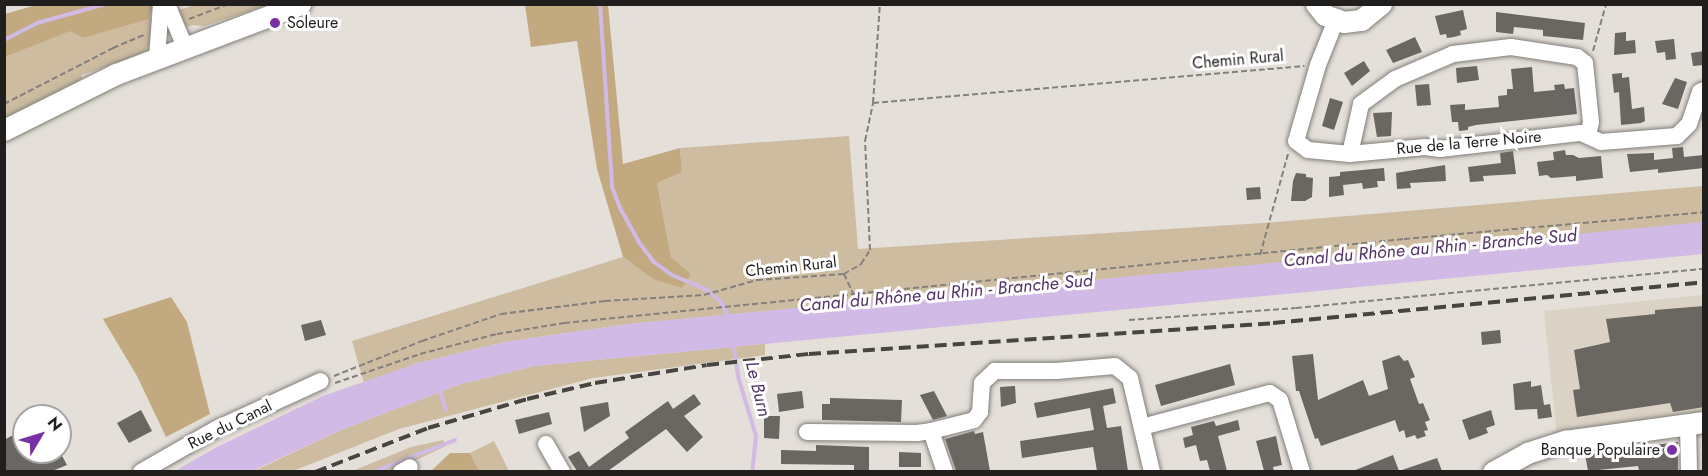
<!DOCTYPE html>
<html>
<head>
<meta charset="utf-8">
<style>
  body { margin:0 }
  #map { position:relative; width:1708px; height:476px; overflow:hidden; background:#e4dfd9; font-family:Jost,sans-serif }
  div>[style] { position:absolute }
  .built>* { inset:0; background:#dad2c5 }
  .green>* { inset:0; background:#cdbca0 }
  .forest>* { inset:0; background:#c2a97f }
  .water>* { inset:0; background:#d1bae5 }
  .stream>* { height:4px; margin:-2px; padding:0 2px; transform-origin:2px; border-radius:2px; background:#d1bae5 }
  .building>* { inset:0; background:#6a6661 }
  .path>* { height:2px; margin-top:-1px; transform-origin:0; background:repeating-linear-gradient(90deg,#84807c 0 6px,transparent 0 9px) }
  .roads { filter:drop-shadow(0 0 2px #817e78) drop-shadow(0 0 2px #817e78) }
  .minor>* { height:16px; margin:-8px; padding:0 8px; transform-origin:8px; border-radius:8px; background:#fff }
  .major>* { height:21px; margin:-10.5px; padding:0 10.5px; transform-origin:10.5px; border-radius:10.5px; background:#fff }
  .rail>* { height:4px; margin-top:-2px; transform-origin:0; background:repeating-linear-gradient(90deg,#474542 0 12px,transparent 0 18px) }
  .dots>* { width:16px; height:16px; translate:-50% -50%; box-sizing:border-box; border:3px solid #fff; border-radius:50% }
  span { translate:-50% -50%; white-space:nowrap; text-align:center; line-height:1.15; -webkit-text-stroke:6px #fff; paint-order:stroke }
  .poi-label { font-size:16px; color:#211f1d }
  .left { translate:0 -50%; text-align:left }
  .right { translate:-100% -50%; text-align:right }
  .street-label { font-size:16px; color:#211f1d }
  .water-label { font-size:18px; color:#523368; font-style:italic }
  .frame { position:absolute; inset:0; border:6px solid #211f1d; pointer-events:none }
  .north { position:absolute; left:12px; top:404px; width:60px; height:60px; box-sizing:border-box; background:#fff; border:2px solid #a6a5a5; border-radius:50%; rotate:52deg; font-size:16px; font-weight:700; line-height:24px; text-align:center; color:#211f1d }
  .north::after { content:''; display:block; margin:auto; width:21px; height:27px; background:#7830a3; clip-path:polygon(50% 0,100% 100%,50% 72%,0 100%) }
</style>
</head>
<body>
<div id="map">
  <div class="built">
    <i style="clip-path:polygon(1703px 295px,1703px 422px,1557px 436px,1544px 311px)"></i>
  </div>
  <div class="green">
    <i style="clip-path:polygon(195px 5px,267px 5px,204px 26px,193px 25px,153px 38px,147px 49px,137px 56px,81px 75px,82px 79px,5px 120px,5px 57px,70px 30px,84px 38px)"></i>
    <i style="clip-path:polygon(849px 136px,858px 249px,1263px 223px,1703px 186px,1703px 223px,628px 324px,505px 342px,418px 363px,364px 383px,352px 341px,623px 257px,653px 279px,691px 274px,671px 257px,657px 183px,682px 172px,680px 148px)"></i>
    <i style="clip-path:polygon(765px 344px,765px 355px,593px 378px,399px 429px,293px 471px,252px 472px,341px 430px,461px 384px,534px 366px)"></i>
    <i style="clip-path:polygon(443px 440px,446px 446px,393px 471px,350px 472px,411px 447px)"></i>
    <i style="clip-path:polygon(494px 441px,509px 471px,479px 471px,470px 453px)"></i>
  </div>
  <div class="forest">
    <i style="clip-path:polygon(36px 5px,154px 5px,149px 19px,84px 38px,70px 31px,5px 57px,5px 14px)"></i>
    <i style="clip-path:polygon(525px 5px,608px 5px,623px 164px,680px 148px,682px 172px,657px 183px,671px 257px,691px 274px,682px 288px,653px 279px,623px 257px,597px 169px,577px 41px,531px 47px)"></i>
    <i style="clip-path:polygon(171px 297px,187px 322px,210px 414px,166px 437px,137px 376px,103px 319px)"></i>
    <i style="clip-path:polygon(450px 453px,470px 453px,479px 471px,431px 471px)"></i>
  </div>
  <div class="water">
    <i style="clip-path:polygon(1703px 222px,1703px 254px,534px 366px,461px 384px,341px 430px,252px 471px,175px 471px,217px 447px,323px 396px,418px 363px,505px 342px,628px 324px)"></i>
  </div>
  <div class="stream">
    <i style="left:600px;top:4px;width:183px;rotate:86.2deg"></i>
    <i style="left:612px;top:187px;width:22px;rotate:69deg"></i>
    <i style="left:620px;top:208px;width:38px;rotate:61deg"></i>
    <i style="left:638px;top:241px;width:26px;rotate:53deg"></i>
    <i style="left:654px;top:262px;width:22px;rotate:36deg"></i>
    <i style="left:672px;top:275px;width:38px;rotate:23deg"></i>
    <i style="left:707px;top:290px;width:18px;rotate:41deg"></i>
    <i style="left:721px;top:302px;width:18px;rotate:63deg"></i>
    <i style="left:4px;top:40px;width:37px;rotate:-27deg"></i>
    <i style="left:37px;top:23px;width:72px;rotate:-15.4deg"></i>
    <i style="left:733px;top:343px;width:37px;rotate:81deg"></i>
    <i style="left:739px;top:380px;width:59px;rotate:73.1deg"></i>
    <i style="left:756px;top:436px;width:36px;rotate:96deg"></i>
    <i style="left:439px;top:388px;width:23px;rotate:72deg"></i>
    <i style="left:373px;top:472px;width:88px;rotate:-21.3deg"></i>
  </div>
  <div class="building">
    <i style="clip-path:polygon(1463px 10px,1467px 29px,1460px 31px,1461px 35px,1454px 37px,1447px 38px,1446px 34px,1440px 35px,1435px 16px)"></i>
    <i style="clip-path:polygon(1496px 12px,1585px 23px,1583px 40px,1543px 36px,1543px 30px,1514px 27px,1513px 34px,1496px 32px)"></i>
    <i style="clip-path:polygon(1626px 32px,1626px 41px,1635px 40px,1636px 53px,1614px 55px,1615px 33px)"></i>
    <i style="clip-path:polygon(1415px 37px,1422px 52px,1393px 63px,1386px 50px)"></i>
    <i style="clip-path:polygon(1674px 39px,1676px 59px,1666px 60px,1665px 52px,1657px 53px,1655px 41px)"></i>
    <i style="clip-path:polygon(1704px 51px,1704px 65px,1693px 66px,1691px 53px)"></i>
    <i style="clip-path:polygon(1364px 61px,1370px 71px,1352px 86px,1344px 73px)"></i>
    <i style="clip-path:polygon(1477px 66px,1479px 80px,1457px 83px,1456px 68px)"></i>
    <i style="clip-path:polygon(1532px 67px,1534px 92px,1555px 90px,1554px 85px,1564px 84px,1565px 89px,1574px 88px,1577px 114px,1476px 125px,1468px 127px,1468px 130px,1459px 131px,1458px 122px,1452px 122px,1450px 105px,1465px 104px,1465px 110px,1499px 107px,1498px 96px,1507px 95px,1507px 89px,1513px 89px,1511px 69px)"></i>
    <i style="clip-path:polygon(1622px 73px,1622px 78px,1629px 77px,1632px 109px,1644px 107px,1645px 121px,1641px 123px,1621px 125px,1619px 92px,1614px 93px,1612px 74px)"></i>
    <i style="clip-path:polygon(1675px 78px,1687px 82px,1678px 109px,1662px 104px)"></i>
    <i style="clip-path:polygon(1429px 84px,1431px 105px,1417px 106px,1415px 85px)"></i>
    <i style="clip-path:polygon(1330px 98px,1343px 102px,1334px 130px,1322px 126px)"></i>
    <i style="clip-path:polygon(1392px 112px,1391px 136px,1377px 137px,1373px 113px)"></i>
    <i style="clip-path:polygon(1683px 147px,1684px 157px,1704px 155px,1704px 168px,1658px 173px,1658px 169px,1630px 172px,1627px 154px,1654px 153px,1654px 160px,1673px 158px,1672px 148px)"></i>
    <i style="clip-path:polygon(1565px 150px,1566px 155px,1573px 155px,1579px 158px,1601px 156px,1603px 178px,1576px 181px,1576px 176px,1551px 178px,1547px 175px,1539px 176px,1537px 162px,1554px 160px,1553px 152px)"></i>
    <i style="clip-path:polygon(1513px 151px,1516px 174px,1483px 176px,1484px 181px,1470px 182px,1468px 167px,1501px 163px,1500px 153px)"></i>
    <i style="clip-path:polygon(1445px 165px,1446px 181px,1410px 183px,1411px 188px,1397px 189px,1396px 173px)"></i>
    <i style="clip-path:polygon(1384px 168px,1385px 181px,1377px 181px,1378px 187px,1363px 189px,1362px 183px,1343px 185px,1344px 195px,1329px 197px,1329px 177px,1340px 176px,1340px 172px)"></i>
    <i style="clip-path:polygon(1296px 173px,1306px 174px,1306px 177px,1313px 178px,1312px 197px,1305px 201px,1291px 201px,1293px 181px)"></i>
    <i style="clip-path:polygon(1260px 187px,1261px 199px,1247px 200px,1246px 188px)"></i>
    <i style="clip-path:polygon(1704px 306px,1704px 407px,1673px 412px,1670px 403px,1577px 417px,1573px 390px,1580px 389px,1574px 350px,1610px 342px,1606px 319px,1655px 314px,1655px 310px)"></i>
    <i style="clip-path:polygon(321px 320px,326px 335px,305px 341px,301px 325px)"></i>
    <i style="clip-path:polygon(1500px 330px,1501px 343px,1482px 345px,1481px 332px)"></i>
    <i style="clip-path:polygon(1313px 354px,1318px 400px,1363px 380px,1369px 396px,1388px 389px,1382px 361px,1399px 355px,1404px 361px,1408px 360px,1415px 377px,1410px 379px,1419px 404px,1423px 403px,1430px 420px,1425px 422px,1428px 430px,1424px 431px,1426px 436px,1417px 439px,1415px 435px,1406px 438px,1404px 430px,1399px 432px,1395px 420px,1321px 446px,1318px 438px,1315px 439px,1299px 391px,1296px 391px,1292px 356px)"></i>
    <i style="clip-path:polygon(1230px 364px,1235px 385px,1161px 406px,1155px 385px)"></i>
    <i style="clip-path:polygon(1531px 381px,1531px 387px,1541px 385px,1544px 405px,1550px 404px,1552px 417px,1538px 419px,1537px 409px,1515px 410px,1513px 384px)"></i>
    <i style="clip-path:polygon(1015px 386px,1016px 403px,1001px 407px,1000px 387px)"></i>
    <i style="clip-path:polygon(1113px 388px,1116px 403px,1103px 406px,1107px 428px,1121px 426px,1128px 471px,1097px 471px,1093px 447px,1022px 458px,1020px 441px,1094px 430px,1090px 408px,1037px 418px,1034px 403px)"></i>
    <i style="clip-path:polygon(802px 391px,804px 408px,779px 412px,777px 394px)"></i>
    <i style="clip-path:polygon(934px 391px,947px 416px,933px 420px,920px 395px)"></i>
    <i style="clip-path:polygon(694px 394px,701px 404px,684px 416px,703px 437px,687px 452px,666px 429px,608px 471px,577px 471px,568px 457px,579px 451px,589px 467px,629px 438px,625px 432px,668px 401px,673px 409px)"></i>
    <i style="clip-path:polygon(830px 398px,902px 400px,901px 422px,822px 420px,822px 404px,830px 404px)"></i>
    <i style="clip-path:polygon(608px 402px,610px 416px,584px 432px,580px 407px)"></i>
    <i style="clip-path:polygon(141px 410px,152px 431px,129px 443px,117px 423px)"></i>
    <i style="clip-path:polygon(1491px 410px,1495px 425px,1486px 428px,1488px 433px,1469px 440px,1462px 420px)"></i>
    <i style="clip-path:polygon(549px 412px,552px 424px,519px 434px,515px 420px)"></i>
    <i style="clip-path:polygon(764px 416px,780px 416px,779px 439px,764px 438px)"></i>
    <i style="clip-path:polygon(1238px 420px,1240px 430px,1218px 436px,1227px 471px,1210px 471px,1207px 460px,1200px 461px,1196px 445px,1185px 448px,1183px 438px,1193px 435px,1191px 427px,1214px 421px,1216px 426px)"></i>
    <i style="clip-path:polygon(24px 429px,24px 452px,60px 452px,67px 465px,52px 471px,4px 471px,4px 440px)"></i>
    <i style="clip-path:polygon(974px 431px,975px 434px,983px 432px,990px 471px,956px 471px,945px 439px)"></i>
    <i style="clip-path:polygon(1276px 436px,1282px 465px,1273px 467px,1274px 471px,1264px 471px,1256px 441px)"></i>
    <i style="clip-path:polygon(1678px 442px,1678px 471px,1639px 471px,1638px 466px,1588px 471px,1585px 454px)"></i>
    <i style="clip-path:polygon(816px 445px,869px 447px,869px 470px,854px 470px,854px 465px,781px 464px,781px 450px,816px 451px)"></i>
    <i style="clip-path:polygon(899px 452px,921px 453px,921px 467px,899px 467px)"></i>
    <i style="clip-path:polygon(1393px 455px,1399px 471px,1353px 471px)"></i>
    <i style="clip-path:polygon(1437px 458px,1442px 471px,1403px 471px,1402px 470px)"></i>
  </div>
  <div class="path">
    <i style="left:189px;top:19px;width:43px;rotate:-20.6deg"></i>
    <i style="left:1593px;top:51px;width:49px;rotate:-74.5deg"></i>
    <i style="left:873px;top:103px;width:433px;rotate:-4.9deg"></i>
    <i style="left:4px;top:104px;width:123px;rotate:-27.2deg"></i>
    <i style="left:113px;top:48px;width:34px;rotate:-23deg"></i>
    <i style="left:1260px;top:255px;width:105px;rotate:-74.5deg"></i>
    <i style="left:844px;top:274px;width:23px;rotate:65deg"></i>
    <i style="left:1129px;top:320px;width:167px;rotate:-4.1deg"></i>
    <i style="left:1296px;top:308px;width:410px;rotate:-5.5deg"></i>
    <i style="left:334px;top:376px;width:95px;rotate:-21.7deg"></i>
    <i style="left:422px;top:341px;width:83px;rotate:-18.9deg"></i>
    <i style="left:501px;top:314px;width:105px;rotate:-7.1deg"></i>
    <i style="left:605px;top:301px;width:99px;rotate:-3.5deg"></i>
    <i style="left:704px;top:295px;width:55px;rotate:-15.8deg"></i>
    <i style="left:757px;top:280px;width:87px;rotate:-3.9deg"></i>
    <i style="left:844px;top:274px;width:20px;rotate:-30deg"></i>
    <i style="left:861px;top:264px;width:17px;rotate:-57deg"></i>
    <i style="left:870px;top:250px;width:109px;rotate:-92.6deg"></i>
    <i style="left:865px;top:141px;width:39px;rotate:-78deg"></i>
    <i style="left:873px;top:103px;width:99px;rotate:-86deg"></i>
    <i style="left:335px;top:383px;width:90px;rotate:-18.8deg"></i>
    <i style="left:420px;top:354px;width:80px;rotate:-14.6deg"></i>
    <i style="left:497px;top:334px;width:68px;rotate:-9.3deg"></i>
    <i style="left:564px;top:323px;width:844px;rotate:-5.71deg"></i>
    <i style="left:1404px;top:239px;width:301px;rotate:-5.1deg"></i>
  </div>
  <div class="roads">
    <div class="minor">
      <i style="left:167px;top:4px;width:47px;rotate:67.3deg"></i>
      <i style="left:1336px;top:20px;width:48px;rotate:111.8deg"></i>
      <i style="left:1318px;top:65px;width:79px;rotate:106.1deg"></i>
      <i style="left:1296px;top:141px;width:15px;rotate:37deg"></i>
      <i style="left:1308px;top:150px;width:42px;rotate:5.4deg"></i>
      <i style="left:1350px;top:154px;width:75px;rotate:-5.3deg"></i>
      <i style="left:1425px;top:147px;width:15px;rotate:8deg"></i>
      <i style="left:1440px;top:149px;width:142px;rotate:-6.5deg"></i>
      <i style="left:1581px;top:133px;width:22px;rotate:24deg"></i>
      <i style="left:1601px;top:142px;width:76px;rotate:-4.5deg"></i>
      <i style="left:1677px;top:136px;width:17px;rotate:-45deg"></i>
      <i style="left:1689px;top:124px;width:34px;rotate:-71deg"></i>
      <i style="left:1700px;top:92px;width:4px;rotate:-27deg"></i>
      <i style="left:157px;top:58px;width:54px;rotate:-85.8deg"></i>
      <i style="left:1350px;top:154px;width:51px;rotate:-77.6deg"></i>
      <i style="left:1361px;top:104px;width:42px;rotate:-36.3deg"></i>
      <i style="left:1395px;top:79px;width:63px;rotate:-23.3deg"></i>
      <i style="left:1453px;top:54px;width:58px;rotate:-6.9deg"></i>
      <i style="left:1511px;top:47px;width:67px;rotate:8.6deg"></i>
      <i style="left:1577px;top:57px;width:10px;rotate:37deg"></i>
      <i style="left:1585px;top:63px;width:59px;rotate:84.2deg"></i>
      <i style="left:1591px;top:122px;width:13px;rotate:103deg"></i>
      <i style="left:1688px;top:424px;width:48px;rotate:88.8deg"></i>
      <i style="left:1142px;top:427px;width:132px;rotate:-14.9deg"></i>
      <i style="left:1270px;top:393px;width:12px;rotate:35deg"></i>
      <i style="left:1280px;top:400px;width:75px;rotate:73deg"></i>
      <i style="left:931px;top:431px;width:43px;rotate:71.1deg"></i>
      <i style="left:807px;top:432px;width:110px;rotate:0.5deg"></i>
      <i style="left:917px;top:433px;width:14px;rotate:-8deg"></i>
      <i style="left:931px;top:431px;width:44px;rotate:-14.3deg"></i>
      <i style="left:974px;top:420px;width:10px;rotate:-53deg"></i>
      <i style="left:980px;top:412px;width:29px;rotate:-86deg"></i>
      <i style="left:982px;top:383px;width:18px;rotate:-43deg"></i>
      <i style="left:995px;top:371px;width:61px"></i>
      <i style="left:1056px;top:371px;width:59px;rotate:-4.8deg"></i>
      <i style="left:1115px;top:366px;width:19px;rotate:39deg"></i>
      <i style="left:1130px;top:378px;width:97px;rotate:76.8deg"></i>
      <i style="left:546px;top:444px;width:32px;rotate:60deg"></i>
      <i style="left:141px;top:472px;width:86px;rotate:-29.8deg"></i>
      <i style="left:216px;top:429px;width:115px;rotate:-24.6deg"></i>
      <i style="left:401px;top:472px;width:10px;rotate:-29deg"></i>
    </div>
    <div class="major">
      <i style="left:1316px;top:4px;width:14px;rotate:51deg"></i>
      <i style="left:1325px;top:15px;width:20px;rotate:20deg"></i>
      <i style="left:1344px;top:22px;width:17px;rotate:-7deg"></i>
      <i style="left:1361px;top:20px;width:26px;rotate:-39deg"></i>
      <i style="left:4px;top:130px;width:125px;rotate:-26.6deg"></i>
      <i style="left:116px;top:74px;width:197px;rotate:-20.8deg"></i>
      <i style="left:1493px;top:472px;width:39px;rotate:-29deg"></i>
      <i style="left:1527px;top:453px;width:40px;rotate:-18deg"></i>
      <i style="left:1565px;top:441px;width:140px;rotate:-7.8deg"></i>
    </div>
  </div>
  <div class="rail">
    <i style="left:315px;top:472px;width:121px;rotate:-21.3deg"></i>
    <i style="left:428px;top:428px;width:103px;rotate:-16.3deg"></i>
    <i style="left:527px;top:399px;width:70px;rotate:-13.2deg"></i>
    <i style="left:595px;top:383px;width:113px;rotate:-9.1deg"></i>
    <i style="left:707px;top:365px;width:103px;rotate:-6.2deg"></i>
    <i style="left:809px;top:354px;width:465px;rotate:-3.8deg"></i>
    <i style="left:1273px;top:323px;width:433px;rotate:-5.4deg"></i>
  </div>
  <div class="dots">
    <i style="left:275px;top:23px;background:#7830a3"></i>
    <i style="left:1672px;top:450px;background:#7830a3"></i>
  </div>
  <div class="poi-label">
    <span class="left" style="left:287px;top:23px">Soleure</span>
    <span class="right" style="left:1660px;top:450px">Banque Populaire</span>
  </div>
  <div class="street-label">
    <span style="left:1238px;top:60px;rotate:-5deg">Chemin Rural</span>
    <span style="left:1469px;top:143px;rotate:-5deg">Rue de la Terre Noire</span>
    <span style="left:791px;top:267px;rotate:-6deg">Chemin Rural</span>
    <span style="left:230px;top:425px;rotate:-26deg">Rue du Canal</span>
  </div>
  <div class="water-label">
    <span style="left:1430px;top:248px;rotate:-5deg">Canal du Rhône au Rhin - Branche Sud</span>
    <span style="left:946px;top:293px;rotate:-5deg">Canal du Rhône au Rhin - Branche Sud</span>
    <span style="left:758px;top:389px;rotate:76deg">Le Burn</span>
  </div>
  <div class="frame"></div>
  <div class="north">N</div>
</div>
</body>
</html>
